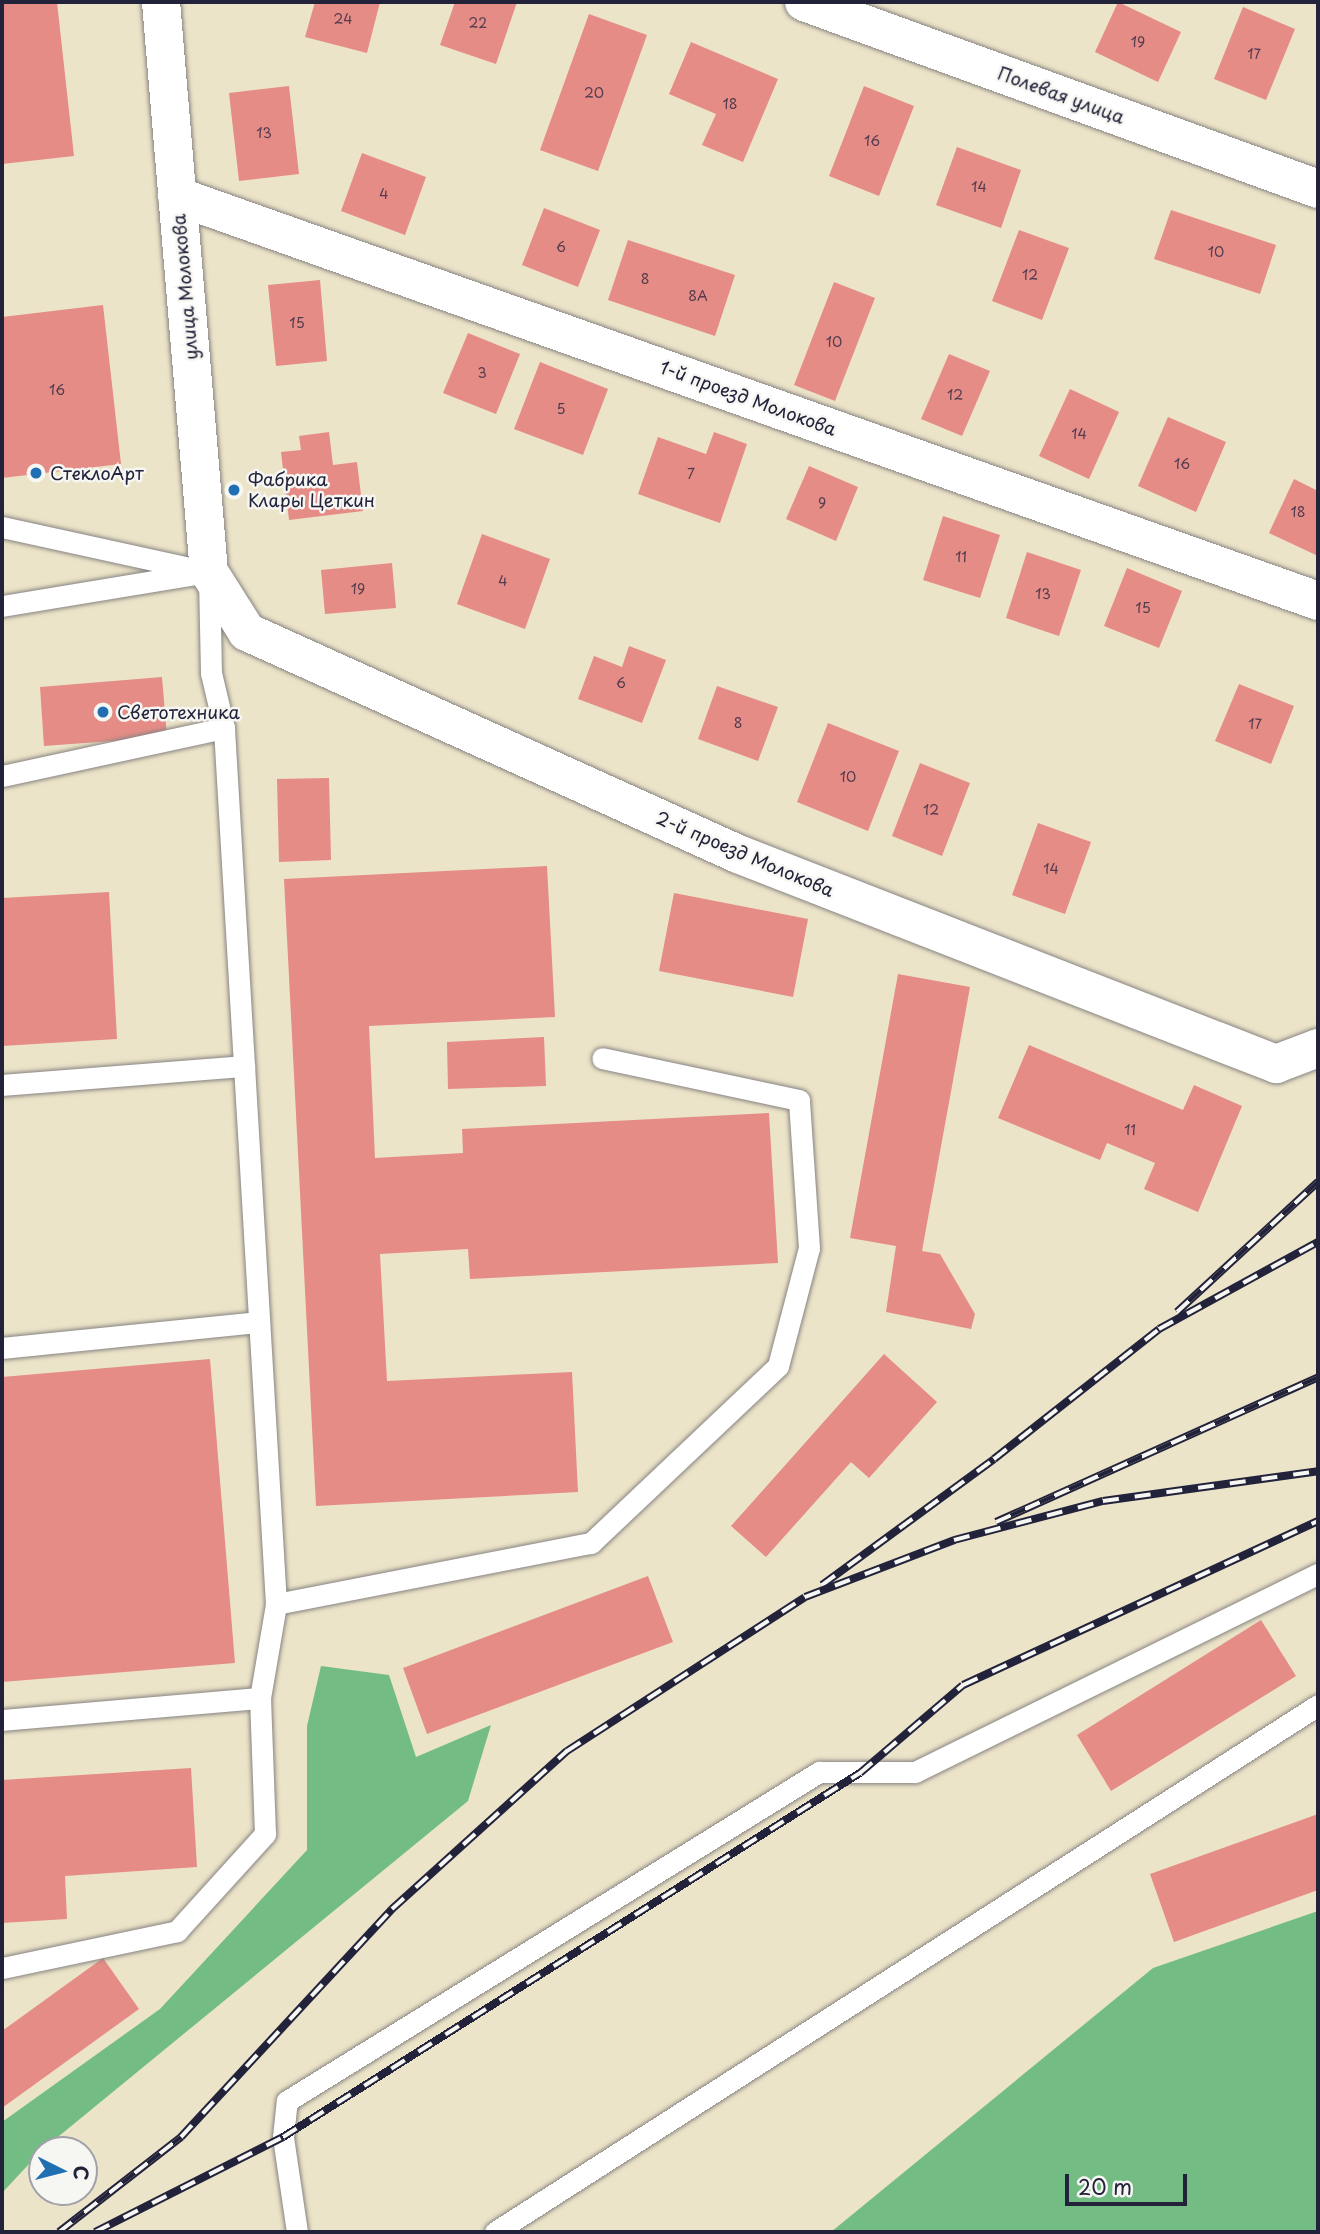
<!DOCTYPE html>
<html>
<head>
<meta charset="utf-8">
<style>
  body { margin:0 }
  #map { position:relative; width:1320px; height:2234px; overflow:hidden; background:#ece4c8; font-family:"Playpen Sans",sans-serif }
  div>[style] { position:absolute }
  .forest>* { inset:0; background:#73bd84 }
  .building>* { inset:0; background:#e58c86 }
  .roads { filter:drop-shadow(0 0 2px #878382) drop-shadow(0 0 2px #878382) }
  .lane>* { height:21px; margin:-10.5px; padding:0 10.5px; transform-origin:10.5px; border-radius:10.5px; background:#fff }
  .street>* { height:38px; margin:-19px; padding:0 19px; transform-origin:19px; border-radius:19px; background:#fff }
  .rail>* { height:8px; margin-top:-4px; transform-origin:0; background:repeating-linear-gradient(90deg,#f6f6f2 0 16px,#22223b 0 32px); box-sizing:border-box; border-block:2px solid #22223b }
  .dots>* { width:19px; height:19px; translate:-50% -50%; box-sizing:border-box; border:4px solid #f6f6f2; border-radius:50% }
  span { translate:-50% -50%; white-space:nowrap; text-align:center; line-height:1.15; -webkit-text-stroke:5px #f6f6f2; paint-order:stroke }
  .number-label { font-size:14px; color:#533c4e }
  .number-label span { -webkit-text-stroke-width:0 }
  .street-label { font-size:18px; color:#22223b }
  .poi-label { font-size:18px; color:#22223b }
  .left { translate:0 -50%; text-align:left }
  .frame { position:absolute; inset:0; border:4px solid #22223b; pointer-events:none }
  .north { position:absolute; left:28px; top:2136px; width:70px; height:70px; box-sizing:border-box; background:#f6f6f2; border:2px solid #a1a1a9; border-radius:50%; rotate:96deg; font-size:19px; font-weight:700; line-height:28px; text-align:center; color:#22223b }
  .north::after { content:''; display:block; margin:auto; width:24px; height:32px; background:#1f6fb2; clip-path:polygon(50% 0,100% 100%,50% 72%,0 100%) }
  .scale { position:absolute; left:1065px; top:2174px; width:122px; height:32px; box-sizing:border-box; border:4px solid #22223b; border-top:0; padding-left:9px; font-size:21px; line-height:24px; white-space:nowrap; color:#22223b; -webkit-text-stroke:5px #f6f6f2; paint-order:stroke }
</style>
</head>
<body>
<div id="map">
  <div class="forest">
    <i style="clip-path:polygon(321px 1666px,389px 1675px,416px 1757px,491px 1725px,468px 1801px,42px 2150px,2px 2193px,2px 2122px,160px 2009px,307px 1850px,307px 1726px)"></i>
    <i style="clip-path:polygon(1318px 1911px,1318px 2232px,831px 2232px,1153px 1968px)"></i>
  </div>
  <div class="building">
    <i style="clip-path:polygon(2px 2px,57px 2px,74px 156px,2px 164px)"></i>
    <i style="clip-path:polygon(315px 2px,380px 2px,367px 53px,305px 37px)"></i>
    <i style="clip-path:polygon(455px 2px,517px 2px,496px 64px,440px 45px)"></i>
    <i style="clip-path:polygon(1118px 2px,1181px 32px,1158px 82px,1095px 52px)"></i>
    <i style="clip-path:polygon(1243px 7px,1295px 29px,1266px 100px,1214px 79px)"></i>
    <i style="clip-path:polygon(589px 14px,647px 35px,598px 171px,540px 150px)"></i>
    <i style="clip-path:polygon(691px 42px,778px 79px,743px 162px,702px 145px,716px 114px,669px 94px)"></i>
    <i style="clip-path:polygon(289px 86px,299px 174px,239px 181px,229px 93px)"></i>
    <i style="clip-path:polygon(864px 86px,914px 106px,879px 196px,829px 176px)"></i>
    <i style="clip-path:polygon(957px 147px,1021px 170px,1001px 228px,936px 205px)"></i>
    <i style="clip-path:polygon(362px 153px,426px 177px,405px 235px,341px 211px)"></i>
    <i style="clip-path:polygon(544px 208px,600px 230px,578px 287px,522px 265px)"></i>
    <i style="clip-path:polygon(1171px 210px,1276px 245px,1260px 294px,1154px 259px)"></i>
    <i style="clip-path:polygon(1019px 230px,1069px 248px,1042px 320px,992px 301px)"></i>
    <i style="clip-path:polygon(628px 240px,735px 275px,715px 336px,608px 300px)"></i>
    <i style="clip-path:polygon(320px 280px,327px 361px,276px 366px,268px 285px)"></i>
    <i style="clip-path:polygon(834px 282px,875px 298px,835px 401px,794px 385px)"></i>
    <i style="clip-path:polygon(103px 305px,121px 464px,2px 478px,2px 317px)"></i>
    <i style="clip-path:polygon(468px 333px,520px 354px,496px 414px,443px 393px)"></i>
    <i style="clip-path:polygon(949px 354px,990px 371px,962px 436px,921px 419px)"></i>
    <i style="clip-path:polygon(540px 362px,608px 389px,583px 455px,514px 429px)"></i>
    <i style="clip-path:polygon(1070px 389px,1119px 412px,1089px 479px,1039px 456px)"></i>
    <i style="clip-path:polygon(1168px 417px,1226px 442px,1196px 512px,1138px 486px)"></i>
    <i style="clip-path:polygon(329px 432px,333px 465px,357px 462px,363px 511px,289px 520px,281px 452px,301px 450px,299px 436px)"></i>
    <i style="clip-path:polygon(714px 432px,747px 444px,720px 523px,638px 494px,658px 437px,706px 454px)"></i>
    <i style="clip-path:polygon(809px 466px,858px 487px,836px 541px,786px 519px)"></i>
    <i style="clip-path:polygon(1294px 479px,1318px 491px,1318px 556px,1269px 533px)"></i>
    <i style="clip-path:polygon(943px 516px,1000px 535px,980px 598px,923px 580px)"></i>
    <i style="clip-path:polygon(482px 534px,550px 559px,525px 629px,457px 604px)"></i>
    <i style="clip-path:polygon(1027px 552px,1081px 570px,1059px 636px,1006px 618px)"></i>
    <i style="clip-path:polygon(392px 563px,396px 608px,325px 614px,321px 570px)"></i>
    <i style="clip-path:polygon(1127px 568px,1182px 591px,1159px 648px,1104px 626px)"></i>
    <i style="clip-path:polygon(629px 646px,666px 660px,642px 723px,578px 699px,594px 656px,622px 667px)"></i>
    <i style="clip-path:polygon(162px 677px,167px 737px,44px 746px,40px 687px)"></i>
    <i style="clip-path:polygon(1239px 684px,1294px 706px,1271px 764px,1215px 741px)"></i>
    <i style="clip-path:polygon(717px 686px,778px 707px,758px 761px,698px 739px)"></i>
    <i style="clip-path:polygon(828px 723px,899px 751px,868px 831px,797px 802px)"></i>
    <i style="clip-path:polygon(920px 763px,970px 783px,942px 856px,892px 836px)"></i>
    <i style="clip-path:polygon(329px 778px,331px 860px,279px 862px,277px 779px)"></i>
    <i style="clip-path:polygon(1038px 823px,1091px 842px,1065px 914px,1012px 895px)"></i>
    <i style="clip-path:polygon(547px 866px,555px 1017px,369px 1026px,375px 1158px,463px 1153px,462px 1129px,769px 1113px,778px 1263px,470px 1279px,468px 1249px,380px 1254px,387px 1381px,572px 1372px,578px 1492px,316px 1506px,284px 879px)"></i>
    <i style="clip-path:polygon(109px 892px,117px 1039px,2px 1046px,2px 898px)"></i>
    <i style="clip-path:polygon(674px 893px,808px 919px,793px 997px,659px 971px)"></i>
    <i style="clip-path:polygon(898px 974px,970px 987px,922px 1251px,940px 1254px,975px 1314px,971px 1329px,886px 1312px,896px 1246px,850px 1238px)"></i>
    <i style="clip-path:polygon(544px 1037px,546px 1086px,448px 1089px,447px 1042px)"></i>
    <i style="clip-path:polygon(1029px 1045px,1183px 1110px,1194px 1085px,1242px 1106px,1198px 1212px,1144px 1189px,1155px 1163px,1107px 1143px,1100px 1160px,998px 1118px)"></i>
    <i style="clip-path:polygon(884px 1354px,937px 1402px,869px 1478px,851px 1462px,766px 1557px,731px 1526px)"></i>
    <i style="clip-path:polygon(210px 1359px,235px 1663px,2px 1682px,2px 1377px)"></i>
    <i style="clip-path:polygon(648px 1576px,673px 1642px,427px 1734px,403px 1668px)"></i>
    <i style="clip-path:polygon(1261px 1620px,1296px 1676px,1111px 1791px,1077px 1735px)"></i>
    <i style="clip-path:polygon(191px 1768px,197px 1867px,65px 1876px,67px 1919px,2px 1923px,2px 1780px)"></i>
    <i style="clip-path:polygon(1318px 1814px,1318px 1890px,1174px 1942px,1150px 1874px)"></i>
    <i style="clip-path:polygon(103px 1958px,139px 2009px,2px 2108px,2px 2031px)"></i>
  </div>
  <div class="roads">
    <div class="lane">
      <i style="left:2px;top:527px;width:212px;rotate:12.3deg"></i>
      <i style="left:2px;top:606px;width:197px;rotate:-9.4deg"></i>
      <i style="left:2px;top:776px;width:227px;rotate:-12.2deg"></i>
      <i style="left:2px;top:1085px;width:243px;rotate:-4.5deg"></i>
      <i style="left:2px;top:1348px;width:258px;rotate:-5.8deg"></i>
      <i style="left:276px;top:1604px;width:321px;rotate:-11deg"></i>
      <i style="left:591px;top:1543px;width:257px;rotate:-43.4deg"></i>
      <i style="left:778px;top:1366px;width:122px;rotate:-75.3deg"></i>
      <i style="left:809px;top:1248px;width:148px;rotate:-93.9deg"></i>
      <i style="left:799px;top:1100px;width:201px;rotate:-168deg"></i>
      <i style="left:2px;top:1720px;width:259px;rotate:-4.9deg"></i>
      <i style="left:2px;top:1968px;width:179px;rotate:-11.9deg"></i>
      <i style="left:177px;top:1931px;width:131px;rotate:-47.8deg"></i>
      <i style="left:265px;top:1834px;width:136px;rotate:-92.1deg"></i>
      <i style="left:260px;top:1698px;width:95px;rotate:-80.3deg"></i>
      <i style="left:276px;top:1604px;width:878px;rotate:-93.4deg"></i>
      <i style="left:224px;top:728px;width:57px;rotate:-103.3deg"></i>
      <i style="left:211px;top:673px;width:92px;rotate:-91.2deg"></i>
      <i style="left:297px;top:2232px;width:96px;rotate:-98.4deg"></i>
      <i style="left:283px;top:2137px;width:36px;rotate:-84deg"></i>
      <i style="left:287px;top:2101px;width:626px;rotate:-31.73deg"></i>
      <i style="left:819px;top:1772px;width:96px"></i>
      <i style="left:915px;top:1772px;width:449px;rotate:-26.2deg"></i>
      <i style="left:495px;top:2232px;width:977px;rotate:-32.63deg"></i>
    </div>
    <div class="street">
      <i style="left:161px;top:2px;width:572px;rotate:85.19deg"></i>
      <i style="left:209px;top:572px;width:71px;rotate:57.7deg"></i>
      <i style="left:247px;top:632px;width:539px;rotate:24.33deg"></i>
      <i style="left:738px;top:854px;width:578px;rotate:21.32deg"></i>
      <i style="left:1276px;top:1064px;width:45px;rotate:-20.9deg"></i>
      <i style="left:804px;top:2px;width:547px;rotate:19.99deg"></i>
      <i style="left:177px;top:196px;width:1211px;rotate:19.54deg"></i>
    </div>
  </div>
  <div class="rail">
    <i style="left:1177px;top:1312px;width:192px;rotate:-42.7deg"></i>
    <i style="left:996px;top:1522px;width:353px;rotate:-24.2deg"></i>
    <i style="left:822px;top:1585px;width:213px;rotate:-36.2deg"></i>
    <i style="left:994px;top:1459px;width:210px;rotate:-38.2deg"></i>
    <i style="left:1159px;top:1329px;width:181px;rotate:-28.7deg"></i>
    <i style="left:59px;top:2232px;width:155px;rotate:-37.9deg"></i>
    <i style="left:181px;top:2137px;width:311px;rotate:-47.2deg"></i>
    <i style="left:392px;top:1909px;width:236px;rotate:-42.1deg"></i>
    <i style="left:567px;top:1751px;width:283px;rotate:-32.9deg"></i>
    <i style="left:805px;top:1597px;width:160px;rotate:-20.9deg"></i>
    <i style="left:954px;top:1540px;width:154px;rotate:-14.7deg"></i>
    <i style="left:1103px;top:1501px;width:217px;rotate:-7.9deg"></i>
    <i style="left:95px;top:2232px;width:211px;rotate:-26.8deg"></i>
    <i style="left:283px;top:2137px;width:682px;rotate:-32.25deg"></i>
    <i style="left:860px;top:1773px;width:135px;rotate:-40.5deg"></i>
    <i style="left:963px;top:1685px;width:391px;rotate:-24.8deg"></i>
  </div>
  <div class="dots">
    <i style="left:36px;top:473px;background:#1f6fb2"></i>
    <i style="left:234px;top:490px;background:#1f6fb2"></i>
    <i style="left:103px;top:712px;background:#1f6fb2"></i>
  </div>
  <div class="number-label">
    <span style="left:343px;top:19px">24</span>
    <span style="left:478px;top:23px">22</span>
    <span style="left:1138px;top:42px">19</span>
    <span style="left:1254px;top:54px">17</span>
    <span style="left:594px;top:93px">20</span>
    <span style="left:730px;top:104px">18</span>
    <span style="left:264px;top:133px">13</span>
    <span style="left:872px;top:141px">16</span>
    <span style="left:979px;top:187px">14</span>
    <span style="left:384px;top:194px">4</span>
    <span style="left:561px;top:247px">6</span>
    <span style="left:1216px;top:252px">10</span>
    <span style="left:1030px;top:275px">12</span>
    <span style="left:645px;top:279px">8</span>
    <span style="left:698px;top:296px">8А</span>
    <span style="left:297px;top:323px">15</span>
    <span style="left:834px;top:342px">10</span>
    <span style="left:482px;top:373px">3</span>
    <span style="left:57px;top:390px">16</span>
    <span style="left:955px;top:395px">12</span>
    <span style="left:561px;top:409px">5</span>
    <span style="left:1079px;top:434px">14</span>
    <span style="left:1182px;top:464px">16</span>
    <span style="left:691px;top:474px">7</span>
    <span style="left:822px;top:503px">9</span>
    <span style="left:1298px;top:512px">18</span>
    <span style="left:961px;top:557px">11</span>
    <span style="left:503px;top:581px">4</span>
    <span style="left:358px;top:589px">19</span>
    <span style="left:1043px;top:594px">13</span>
    <span style="left:1143px;top:608px">15</span>
    <span style="left:621px;top:683px">6</span>
    <span style="left:738px;top:723px">8</span>
    <span style="left:1255px;top:724px">17</span>
    <span style="left:848px;top:777px">10</span>
    <span style="left:931px;top:810px">12</span>
    <span style="left:1051px;top:869px">14</span>
    <span style="left:1130px;top:1130px">11</span>
  </div>
  <div class="street-label">
    <span style="left:1061px;top:95px;rotate:20deg">Полевая улица</span>
    <span style="left:185px;top:287px;rotate:-95deg">улица Молокова</span>
    <span style="left:748px;top:398px;rotate:20deg">1-й проезд Молокова</span>
    <span style="left:745px;top:854px;rotate:23deg">2-й проезд Молокова</span>
  </div>
  <div class="poi-label">
    <span class="left" style="left:50px;top:473px">СтеклоАрт</span>
    <span class="left" style="left:248px;top:490px">Фабрика<br>Клары Цеткин</span>
    <span class="left" style="left:117px;top:712px">Светотехника</span>
  </div>
  <div class="frame"></div>
  <div class="north">С</div>
  <div class="scale">20 m</div>
</div>
</body>
</html>
